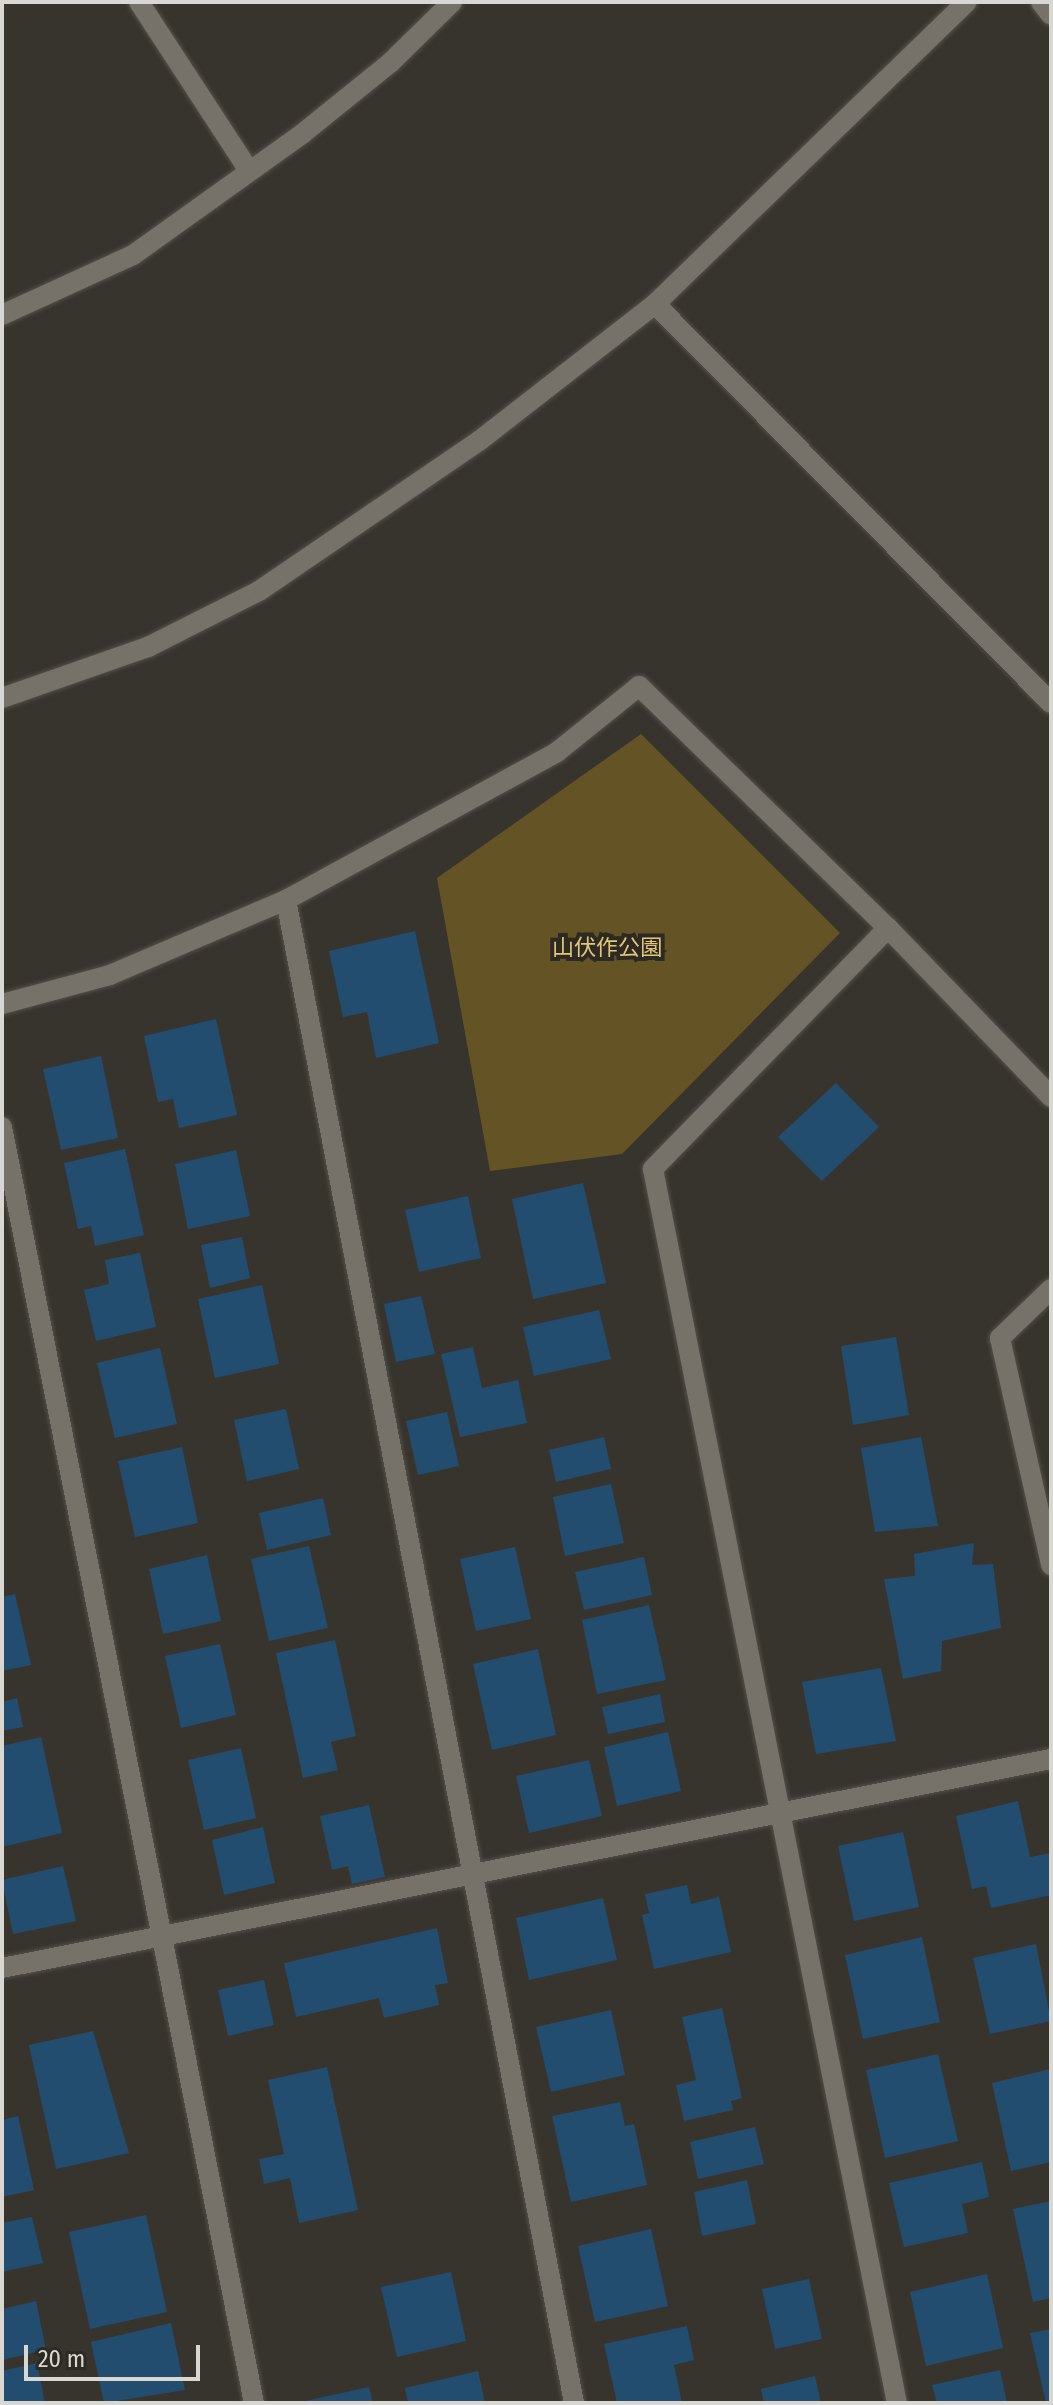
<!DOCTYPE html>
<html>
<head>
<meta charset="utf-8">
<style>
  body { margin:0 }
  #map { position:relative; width:1053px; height:2405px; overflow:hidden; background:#37342d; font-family:"Fira Sans Condensed","Noto Sans JP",sans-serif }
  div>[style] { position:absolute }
  .green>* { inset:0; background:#645325 }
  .building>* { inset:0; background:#234d6f }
  .roads { filter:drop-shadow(0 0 2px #53504a) drop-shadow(0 0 2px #53504a) }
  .street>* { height:20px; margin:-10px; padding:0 10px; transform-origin:10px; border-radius:10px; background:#76726a }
  .secondary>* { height:20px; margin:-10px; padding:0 10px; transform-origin:10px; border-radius:10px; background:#76726a }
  span { translate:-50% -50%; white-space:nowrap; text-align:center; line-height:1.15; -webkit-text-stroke:8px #2d2a23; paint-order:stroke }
  .park-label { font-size:22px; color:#e4c677 }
  .frame { position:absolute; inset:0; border:4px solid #d9d7d2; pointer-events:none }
  .scale { position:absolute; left:24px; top:2345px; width:176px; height:36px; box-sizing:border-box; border:4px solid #d9d7d2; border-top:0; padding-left:10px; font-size:24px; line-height:28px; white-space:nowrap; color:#d9d7d2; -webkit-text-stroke:6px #2d2a23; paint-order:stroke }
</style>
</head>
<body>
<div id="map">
  <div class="green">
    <i style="clip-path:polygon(641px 734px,840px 933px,622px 1154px,490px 1171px,437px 878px)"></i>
  </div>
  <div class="building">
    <i style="clip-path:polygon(415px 931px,439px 1043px,376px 1058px,367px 1012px,343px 1017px,329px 951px)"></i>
    <i style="clip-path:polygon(216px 1019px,237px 1115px,179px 1128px,173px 1099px,158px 1102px,144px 1036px)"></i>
    <i style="clip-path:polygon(101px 1056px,118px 1138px,61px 1150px,43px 1069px)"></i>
    <i style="clip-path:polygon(836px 1083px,879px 1127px,822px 1181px,778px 1137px)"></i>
    <i style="clip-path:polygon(125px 1149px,144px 1235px,95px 1246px,91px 1226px,78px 1229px,64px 1163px)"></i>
    <i style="clip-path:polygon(236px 1150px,250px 1216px,188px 1229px,175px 1164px)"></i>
    <i style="clip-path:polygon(583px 1183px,606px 1283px,533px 1299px,512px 1199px)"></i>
    <i style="clip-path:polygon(468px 1196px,481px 1258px,419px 1272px,405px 1210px)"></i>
    <i style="clip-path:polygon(242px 1237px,250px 1278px,210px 1288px,201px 1245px)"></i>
    <i style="clip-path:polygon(140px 1253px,156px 1327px,96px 1341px,84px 1290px,109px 1284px,105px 1260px)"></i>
    <i style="clip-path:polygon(262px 1285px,279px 1364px,215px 1378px,198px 1299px)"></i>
    <i style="clip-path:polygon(421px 1296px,435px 1354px,396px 1362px,384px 1304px)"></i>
    <i style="clip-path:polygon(599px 1310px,611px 1359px,534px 1376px,523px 1327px)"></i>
    <i style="clip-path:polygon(896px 1337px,909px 1415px,853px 1425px,841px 1346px)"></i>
    <i style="clip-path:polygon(473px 1347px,482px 1388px,518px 1380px,527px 1423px,460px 1437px,441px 1354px)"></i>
    <i style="clip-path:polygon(160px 1348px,177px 1424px,115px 1438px,97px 1363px)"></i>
    <i style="clip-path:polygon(286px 1409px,299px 1469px,247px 1481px,234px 1420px)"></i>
    <i style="clip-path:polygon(447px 1412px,459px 1466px,418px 1475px,406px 1421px)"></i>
    <i style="clip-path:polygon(604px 1437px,611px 1469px,556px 1482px,549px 1450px)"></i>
    <i style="clip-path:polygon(921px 1437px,938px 1526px,875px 1532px,861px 1448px)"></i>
    <i style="clip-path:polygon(182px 1447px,198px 1523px,135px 1537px,118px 1461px)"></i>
    <i style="clip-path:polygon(611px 1484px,624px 1543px,565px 1556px,553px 1497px)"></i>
    <i style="clip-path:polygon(323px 1498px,331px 1535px,267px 1550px,259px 1513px)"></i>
    <i style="clip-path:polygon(974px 1543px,972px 1565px,993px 1564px,1001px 1628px,942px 1641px,941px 1671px,903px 1679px,884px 1579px,915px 1576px,914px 1554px)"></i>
    <i style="clip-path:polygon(309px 1546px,328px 1628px,269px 1641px,251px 1559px)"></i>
    <i style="clip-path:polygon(515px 1547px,531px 1619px,476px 1631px,460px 1559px)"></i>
    <i style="clip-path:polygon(207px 1555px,221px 1621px,163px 1634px,149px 1569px)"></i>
    <i style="clip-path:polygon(644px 1557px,652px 1595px,584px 1610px,575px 1572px)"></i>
    <i style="clip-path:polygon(15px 1594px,31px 1665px,2px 1671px,2px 1597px)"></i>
    <i style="clip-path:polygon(649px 1605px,666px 1680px,597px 1694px,582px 1620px)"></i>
    <i style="clip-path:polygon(335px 1640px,356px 1736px,331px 1742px,338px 1770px,303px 1778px,276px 1653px)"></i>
    <i style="clip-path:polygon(220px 1644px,236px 1715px,181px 1728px,165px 1656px)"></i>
    <i style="clip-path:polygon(538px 1649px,556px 1735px,492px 1750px,473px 1664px)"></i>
    <i style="clip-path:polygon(881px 1668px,896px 1741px,816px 1754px,802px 1682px)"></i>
    <i style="clip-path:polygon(660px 1694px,665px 1722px,608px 1734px,602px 1707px)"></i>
    <i style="clip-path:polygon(17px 1698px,23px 1727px,2px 1731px,2px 1702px)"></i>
    <i style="clip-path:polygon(668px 1732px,681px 1791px,617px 1806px,604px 1747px)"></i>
    <i style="clip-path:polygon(41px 1737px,62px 1833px,2px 1847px,2px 1746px)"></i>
    <i style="clip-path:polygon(241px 1748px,256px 1818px,204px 1830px,188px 1760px)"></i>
    <i style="clip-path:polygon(589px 1760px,602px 1816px,529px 1833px,516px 1776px)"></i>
    <i style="clip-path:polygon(1018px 1801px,1030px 1857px,1051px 1853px,1051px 1895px,991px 1908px,986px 1886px,972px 1889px,956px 1816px)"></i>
    <i style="clip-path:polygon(369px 1805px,385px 1877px,352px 1884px,348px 1866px,332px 1870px,320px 1816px)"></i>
    <i style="clip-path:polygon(263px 1827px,275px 1883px,224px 1895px,212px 1840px)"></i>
    <i style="clip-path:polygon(903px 1832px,919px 1907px,854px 1921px,838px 1846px)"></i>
    <i style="clip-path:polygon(63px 1866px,76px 1921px,13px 1934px,2px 1880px)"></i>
    <i style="clip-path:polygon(687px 1885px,691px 1904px,719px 1897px,731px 1952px,654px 1969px,642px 1915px,649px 1913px,645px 1894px)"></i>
    <i style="clip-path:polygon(603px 1898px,617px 1960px,529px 1980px,516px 1918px)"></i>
    <i style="clip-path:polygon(437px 1928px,448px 1983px,435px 1985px,439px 2005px,384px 2018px,379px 1998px,296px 2017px,284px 1963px)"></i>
    <i style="clip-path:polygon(922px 1937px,940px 2022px,863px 2039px,845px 1955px)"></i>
    <i style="clip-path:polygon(1036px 1944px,1051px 2021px,990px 2034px,973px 1958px)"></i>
    <i style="clip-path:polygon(264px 1980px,274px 2025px,228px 2036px,218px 1990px)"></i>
    <i style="clip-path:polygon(722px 2008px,742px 2098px,731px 2101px,733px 2110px,684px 2121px,676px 2085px,696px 2080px,682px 2017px)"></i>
    <i style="clip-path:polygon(611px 2010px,625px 2075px,551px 2092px,536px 2027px)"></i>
    <i style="clip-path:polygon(93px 2031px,129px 2153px,56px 2169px,29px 2045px)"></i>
    <i style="clip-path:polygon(938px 2054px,958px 2141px,885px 2158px,866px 2070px)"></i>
    <i style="clip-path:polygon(327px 2067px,358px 2210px,299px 2223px,290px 2178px,264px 2184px,259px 2159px,284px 2154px,268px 2080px)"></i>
    <i style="clip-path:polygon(1051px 2069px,1051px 2162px,1011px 2171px,992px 2083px)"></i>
    <i style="clip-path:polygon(620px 2102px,625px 2126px,634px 2124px,647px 2185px,571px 2202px,552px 2116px)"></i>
    <i style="clip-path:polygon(18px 2116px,34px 2190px,2px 2197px,2px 2120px)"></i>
    <i style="clip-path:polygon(755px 2127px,764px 2164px,698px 2179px,690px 2142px)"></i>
    <i style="clip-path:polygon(982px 2162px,989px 2197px,962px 2204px,968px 2233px,904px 2247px,889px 2183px)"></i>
    <i style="clip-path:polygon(747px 2180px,756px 2224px,702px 2236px,694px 2192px)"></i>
    <i style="clip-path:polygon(1051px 2201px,1051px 2298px,1033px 2302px,1013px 2209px)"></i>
    <i style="clip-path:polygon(146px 2215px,167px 2312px,90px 2329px,69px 2232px)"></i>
    <i style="clip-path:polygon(32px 2217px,43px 2263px,2px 2272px,2px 2223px)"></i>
    <i style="clip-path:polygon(651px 2229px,668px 2306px,595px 2322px,578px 2246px)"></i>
    <i style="clip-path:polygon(451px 2272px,466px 2341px,397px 2357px,381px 2287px)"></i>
    <i style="clip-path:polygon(987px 2274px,1003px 2348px,926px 2366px,910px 2292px)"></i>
    <i style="clip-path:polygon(809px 2279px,822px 2339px,775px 2349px,762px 2289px)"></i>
    <i style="clip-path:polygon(36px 2301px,46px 2350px,2px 2360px,2px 2309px)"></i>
    <i style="clip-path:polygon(171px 2323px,185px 2390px,104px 2403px,91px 2342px)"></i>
    <i style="clip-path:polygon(687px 2326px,694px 2360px,674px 2365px,682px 2403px,617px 2403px,604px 2344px)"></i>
    <i style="clip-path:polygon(1051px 2329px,1051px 2403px,1046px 2403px,1030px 2333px)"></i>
    <i style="clip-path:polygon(37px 2363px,45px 2403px,2px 2403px,2px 2371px)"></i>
    <i style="clip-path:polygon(1000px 2370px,1007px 2403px,937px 2403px,932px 2385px)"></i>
    <i style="clip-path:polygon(478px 2371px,485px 2403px,408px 2403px,405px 2388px)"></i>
    <i style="clip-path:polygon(815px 2376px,821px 2403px,764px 2403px,761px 2389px)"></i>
    <i style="clip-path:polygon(369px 2387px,373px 2403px,301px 2403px,301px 2402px)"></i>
  </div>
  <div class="roads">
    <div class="street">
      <i style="left:139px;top:2px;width:199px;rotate:56.9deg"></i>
      <i style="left:1041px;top:2px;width:16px;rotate:52deg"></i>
      <i style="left:2px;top:315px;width:144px;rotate:-24.6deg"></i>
      <i style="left:133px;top:255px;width:208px;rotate:-35.6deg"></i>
      <i style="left:302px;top:134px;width:113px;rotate:-38.9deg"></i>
      <i style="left:390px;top:63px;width:87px;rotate:-44.5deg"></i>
      <i style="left:286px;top:900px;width:1530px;rotate:79.15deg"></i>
      <i style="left:888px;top:928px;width:337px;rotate:134.3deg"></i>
      <i style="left:653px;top:1169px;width:1258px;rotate:78.82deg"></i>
      <i style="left:2px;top:1004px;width:112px;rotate:-15deg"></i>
      <i style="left:110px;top:975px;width:191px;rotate:-23.1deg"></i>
      <i style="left:286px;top:900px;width:309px;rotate:-28.6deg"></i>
      <i style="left:557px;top:752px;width:105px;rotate:-38.8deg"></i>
      <i style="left:639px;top:686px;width:347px;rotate:44.2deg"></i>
      <i style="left:888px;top:928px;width:235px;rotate:46deg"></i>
      <i style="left:2px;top:1127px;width:1301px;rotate:78.83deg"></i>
      <i style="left:1051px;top:1289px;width:71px;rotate:136.1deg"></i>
      <i style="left:1000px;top:1338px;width:233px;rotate:77.3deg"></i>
      <i style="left:2px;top:1968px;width:1070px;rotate:-11.27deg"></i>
    </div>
    <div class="secondary">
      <i style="left:655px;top:304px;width:562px;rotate:45.22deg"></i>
      <i style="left:2px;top:698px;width:155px;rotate:-19.3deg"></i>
      <i style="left:148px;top:647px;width:124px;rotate:-26.8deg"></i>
      <i style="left:259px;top:591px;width:266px;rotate:-34.3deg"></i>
      <i style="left:479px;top:441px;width:223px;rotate:-37.9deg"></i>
      <i style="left:655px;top:304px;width:434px;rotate:-44.1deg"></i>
    </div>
  </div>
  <div class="park-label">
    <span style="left:607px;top:948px">山伏作公園</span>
  </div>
  <div class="frame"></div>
  <div class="scale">20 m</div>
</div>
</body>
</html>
